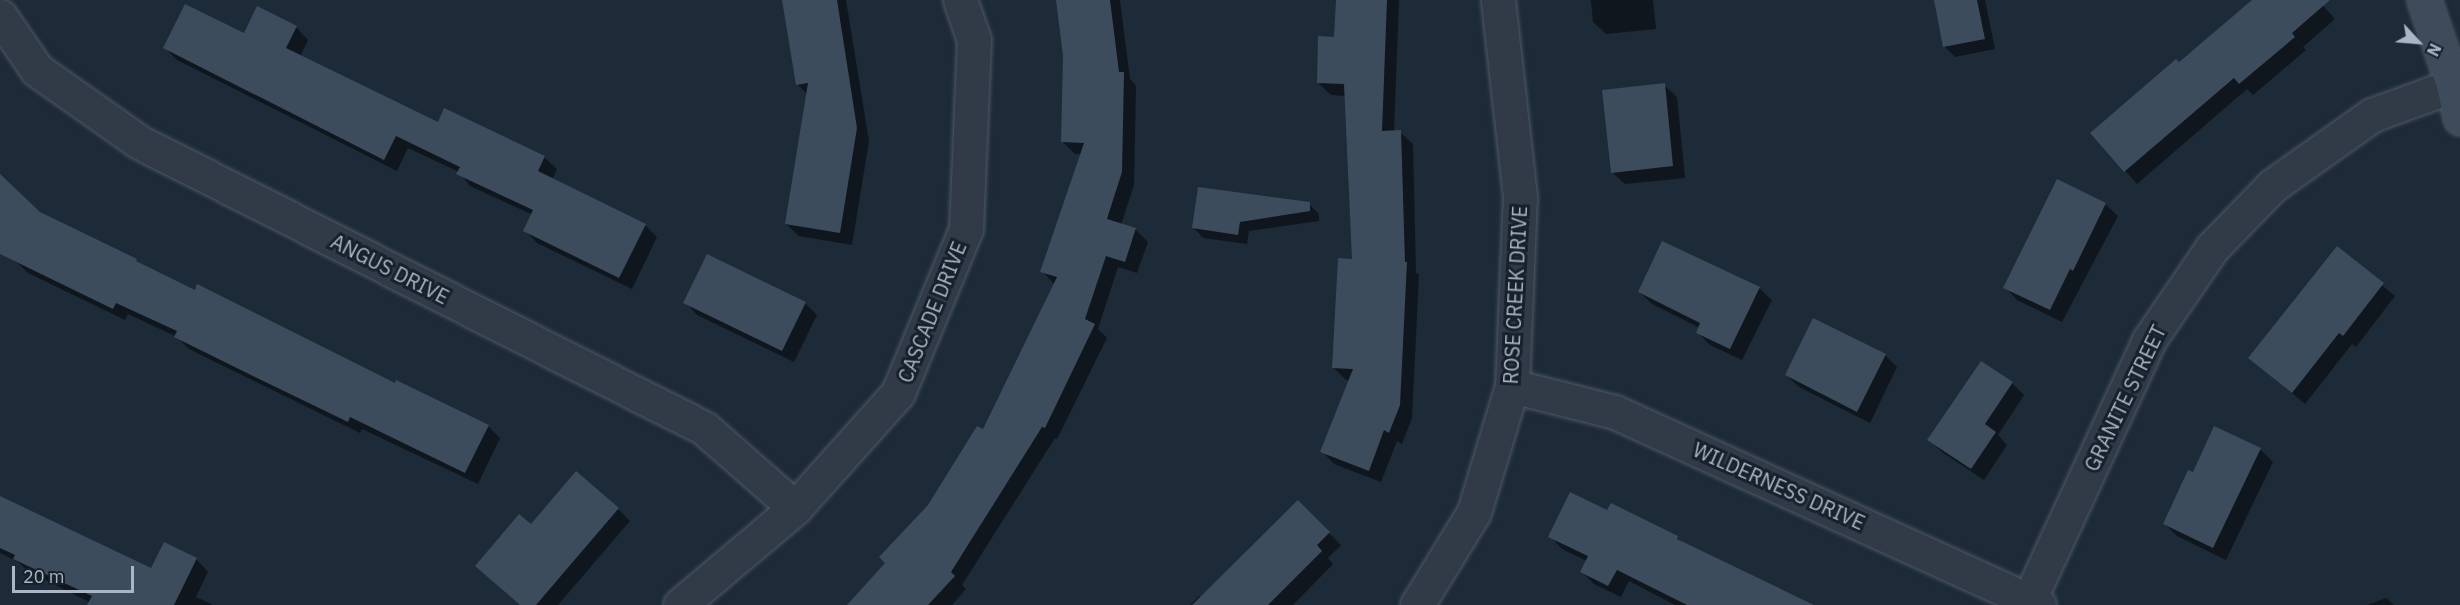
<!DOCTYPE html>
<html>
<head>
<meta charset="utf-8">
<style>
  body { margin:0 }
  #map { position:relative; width:2460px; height:605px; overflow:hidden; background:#1d2a37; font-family:"IBM Plex Sans",sans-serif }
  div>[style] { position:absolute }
  .shadow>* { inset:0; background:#0007 }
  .building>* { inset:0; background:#3d4c5c }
  .roads { filter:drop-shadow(0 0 2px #4e5966) drop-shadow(0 0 2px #4e5966) }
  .street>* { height:33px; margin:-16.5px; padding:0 16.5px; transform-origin:16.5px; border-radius:16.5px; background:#303b47 }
  .secondary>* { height:33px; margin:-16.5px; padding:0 16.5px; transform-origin:16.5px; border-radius:16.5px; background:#3e4b5b }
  span { translate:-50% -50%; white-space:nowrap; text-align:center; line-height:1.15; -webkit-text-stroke:6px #16212c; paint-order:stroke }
  .street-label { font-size:20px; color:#aab6c5 }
  .north { position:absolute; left:2388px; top:12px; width:60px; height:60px; -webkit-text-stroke:4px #16212c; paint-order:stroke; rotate:116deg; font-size:16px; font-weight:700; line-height:24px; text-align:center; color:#aab6c5 }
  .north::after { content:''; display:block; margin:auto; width:21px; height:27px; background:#aab6c5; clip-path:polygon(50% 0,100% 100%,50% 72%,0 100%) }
  .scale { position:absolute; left:12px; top:566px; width:122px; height:27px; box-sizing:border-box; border:3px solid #aab6c5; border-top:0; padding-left:8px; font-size:18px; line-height:21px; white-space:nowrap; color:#aab6c5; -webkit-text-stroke:4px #16212c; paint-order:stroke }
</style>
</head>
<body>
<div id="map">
  <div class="shadow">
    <i style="clip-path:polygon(784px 0,846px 0,869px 141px,852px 245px,799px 236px,786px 224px,807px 94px,797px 84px)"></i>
    <i style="clip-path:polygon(1057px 0,1120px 0,1130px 79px,1136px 86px,1134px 185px,1121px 225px,1135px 229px,1148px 242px,1137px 273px,1118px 267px,1098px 329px,1107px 338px,1057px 439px,1055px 438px,962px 585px,966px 589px,952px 605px,849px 605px,887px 563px,984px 431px,1055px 285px,1042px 271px,1082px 154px,1075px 154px,1062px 141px,1064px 56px)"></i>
    <i style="clip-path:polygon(1337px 0,1399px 0,1394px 132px,1400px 132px,1413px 144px,1416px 273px,1419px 275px,1412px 418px,1402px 444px,1397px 441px,1381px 482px,1334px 464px,1322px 451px,1350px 380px,1346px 380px,1333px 367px,1354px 260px,1346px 96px,1331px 95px,1318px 83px,1336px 38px)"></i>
    <i style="clip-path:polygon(1591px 0,1653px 0,1656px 29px,1606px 34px,1593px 22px)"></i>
    <i style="clip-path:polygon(1935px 0,1985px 0,1995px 49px,1955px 57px,1945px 47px)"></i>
    <i style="clip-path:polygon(2254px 0,2318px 0,2335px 19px,2303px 47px,2306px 50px,2253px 95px,2247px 89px,2137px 184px,2092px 133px)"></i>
    <i style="clip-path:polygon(296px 27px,308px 40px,300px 57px,438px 124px,445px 110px,544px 157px,557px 169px,552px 180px,645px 225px,657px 237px,632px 289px,537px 243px,525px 230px,533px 215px,470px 186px,459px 172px,408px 148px,397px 171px,177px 60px,165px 48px)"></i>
    <i style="clip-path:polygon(1664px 85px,1677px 97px,1685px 178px,1625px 184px,1612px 172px)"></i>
    <i style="clip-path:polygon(0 176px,39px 213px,195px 292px,488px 426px,500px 438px,478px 484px,362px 429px,360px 433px,189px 349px,177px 337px,128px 314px,125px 320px,28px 273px,0 246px)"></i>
    <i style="clip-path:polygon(1309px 204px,1319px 214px,1319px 221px,1249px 231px,1247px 244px,1203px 238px,1194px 228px)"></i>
    <i style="clip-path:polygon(2105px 204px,2118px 216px,2062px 322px,2017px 300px,2005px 287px)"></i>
    <i style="clip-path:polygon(2337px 248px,2395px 296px,2356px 347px,2352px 344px,2305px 404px,2250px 358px)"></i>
    <i style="clip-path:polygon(1759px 288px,1772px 300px,1742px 360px,1710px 345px,1698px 333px,1700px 328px,1652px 304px,1639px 292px)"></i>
    <i style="clip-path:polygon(685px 302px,805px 303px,817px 315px,794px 362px,697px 315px)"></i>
    <i style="clip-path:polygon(1885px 355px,1897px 367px,1870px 423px,1799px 387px,1786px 375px)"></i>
    <i style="clip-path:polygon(2012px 383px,2024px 395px,1998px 435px,2007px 445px,1984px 480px,1942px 452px,1929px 440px)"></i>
    <i style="clip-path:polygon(2215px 428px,2261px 450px,2273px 462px,2226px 560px,2177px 536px,2165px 524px,2193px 474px)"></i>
    <i style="clip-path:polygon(0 498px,152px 570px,196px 559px,208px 572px,196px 597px,213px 605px,95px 605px,28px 571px,18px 562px,0 553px)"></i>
    <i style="clip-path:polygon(1298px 502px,1341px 545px,1328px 558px,1333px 564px,1293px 605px,1190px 605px,1199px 596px,1201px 598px)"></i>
    <i style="clip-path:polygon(618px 509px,630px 521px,558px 605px,520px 605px,477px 566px,531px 527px)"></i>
    <i style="clip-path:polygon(1608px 512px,1677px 538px,1684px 544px,1807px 605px,1675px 605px,1629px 581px,1621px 597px,1594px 584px,1582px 572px,1587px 561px,1562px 549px,1550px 536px)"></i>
    <i style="clip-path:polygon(2386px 598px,2394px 605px,2367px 605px)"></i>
  </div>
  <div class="building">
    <i style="clip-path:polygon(782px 0,837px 0,857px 128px,840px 233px,785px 224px,808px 83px,796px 85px)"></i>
    <i style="clip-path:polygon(1056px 0,1110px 0,1119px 72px,1124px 72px,1122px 172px,1107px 219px,1136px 228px,1125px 262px,1106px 256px,1085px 319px,1095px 324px,1045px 428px,1042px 427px,951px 572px,955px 576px,928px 605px,847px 605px,885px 563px,879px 557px,928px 505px,977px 426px,983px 429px,1057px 277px,1040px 272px,1084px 143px,1061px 142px,1063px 56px)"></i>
    <i style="clip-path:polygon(1336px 0,1387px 0,1382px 131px,1401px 130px,1405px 262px,1407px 262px,1400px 405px,1389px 433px,1384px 430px,1369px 471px,1320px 452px,1353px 369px,1332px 368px,1338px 258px,1352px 259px,1344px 84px,1317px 83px,1318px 36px,1334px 37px)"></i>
    <i style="clip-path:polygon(1934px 0,1977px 0,1985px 39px,1943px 47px)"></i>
    <i style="clip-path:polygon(2252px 0,2330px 0,2292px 33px,2295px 37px,2239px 84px,2234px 78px,2124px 172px,2090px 133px,2176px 59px,2179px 62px)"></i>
    <i style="clip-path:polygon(185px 4px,244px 33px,257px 6px,297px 26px,286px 48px,438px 122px,444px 108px,545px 156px,538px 171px,646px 224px,619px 278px,523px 231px,533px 210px,456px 174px,460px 167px,396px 136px,384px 160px,163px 48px)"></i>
    <i style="clip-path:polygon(1665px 83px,1673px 166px,1611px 173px,1602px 90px)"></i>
    <i style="clip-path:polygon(0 174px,40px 212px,137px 259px,136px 261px,195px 290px,197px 284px,395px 383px,396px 380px,489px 425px,465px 473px,350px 417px,348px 422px,255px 377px,174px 337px,177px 331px,116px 303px,113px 309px,0 254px)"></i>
    <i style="clip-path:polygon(2057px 179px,2106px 203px,2073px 271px,2070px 269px,2050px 310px,2003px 288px)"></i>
    <i style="clip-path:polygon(1198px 187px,1310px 202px,1310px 211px,1240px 222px,1238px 235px,1192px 228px)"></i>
    <i style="clip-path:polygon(1662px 241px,1760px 287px,1730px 349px,1696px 333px,1700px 323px,1638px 292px)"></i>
    <i style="clip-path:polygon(2337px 246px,2384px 283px,2343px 336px,2339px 333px,2292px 393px,2248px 358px)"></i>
    <i style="clip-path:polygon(707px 254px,806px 302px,782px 351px,683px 303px)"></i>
    <i style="clip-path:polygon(1813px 318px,1886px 354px,1857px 412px,1785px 375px)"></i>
    <i style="clip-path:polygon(1981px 361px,2013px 382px,1985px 424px,1996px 432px,1971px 469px,1927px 440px)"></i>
    <i style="clip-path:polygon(2214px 426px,2261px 448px,2213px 548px,2163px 524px,2188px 470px,2193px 472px)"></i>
    <i style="clip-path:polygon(576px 471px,619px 508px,536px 605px,520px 605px,475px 566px,519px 514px,531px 524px)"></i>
    <i style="clip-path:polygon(1570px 492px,1607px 510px,1611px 503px,1678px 536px,1677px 539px,1814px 605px,1687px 605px,1617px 570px,1608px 586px,1580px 572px,1588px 556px,1548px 537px)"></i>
    <i style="clip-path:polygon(0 496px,151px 568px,164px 542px,197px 558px,174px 605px,87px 605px,92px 596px,13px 559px,15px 555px,0 548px)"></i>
    <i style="clip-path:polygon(1298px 500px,1330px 532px,1317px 545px,1322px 551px,1268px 605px,1192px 605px)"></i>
  </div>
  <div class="roads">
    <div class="street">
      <i style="left:0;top:16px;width:65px;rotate:55.6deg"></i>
      <i style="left:37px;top:70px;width:125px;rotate:35.2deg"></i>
      <i style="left:139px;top:142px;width:633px;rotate:26.85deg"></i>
      <i style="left:704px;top:428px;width:121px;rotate:41.3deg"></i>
      <i style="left:1512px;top:386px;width:106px;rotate:14.2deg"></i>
      <i style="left:1615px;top:412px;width:466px;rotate:24.5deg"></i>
      <i style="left:2029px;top:600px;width:286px;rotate:-65.2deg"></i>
      <i style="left:2149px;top:340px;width:112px;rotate:-55.6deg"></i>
      <i style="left:2212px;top:248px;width:86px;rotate:-45.9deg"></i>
      <i style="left:2272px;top:186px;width:123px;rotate:-35.4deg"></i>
      <i style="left:2372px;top:115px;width:94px;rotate:-20deg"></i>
      <i style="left:680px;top:605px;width:150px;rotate:-40.1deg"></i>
      <i style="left:795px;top:508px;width:154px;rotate:-48.2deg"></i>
      <i style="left:898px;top:393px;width:178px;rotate:-67.5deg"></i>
      <i style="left:966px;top:229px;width:189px;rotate:-87.6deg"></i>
      <i style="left:974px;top:40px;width:42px;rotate:-109.3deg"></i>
      <i style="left:1417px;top:605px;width:109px;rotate:-58.5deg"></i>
      <i style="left:1474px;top:512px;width:132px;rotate:-73.2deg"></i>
      <i style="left:1512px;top:386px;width:189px;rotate:-87.6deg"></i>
      <i style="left:1520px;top:197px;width:198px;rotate:-96.4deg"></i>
    </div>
    <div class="secondary">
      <i style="left:2424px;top:0;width:89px;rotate:71deg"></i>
      <i style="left:2453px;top:84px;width:35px;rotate:78deg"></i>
    </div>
  </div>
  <div class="street-label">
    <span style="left:390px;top:269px;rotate:27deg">ANGUS DRIVE</span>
    <span style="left:1515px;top:295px;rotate:-87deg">ROSE CREEK DRIVE</span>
    <span style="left:932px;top:312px;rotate:-68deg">CASCADE DRIVE</span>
    <span style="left:2125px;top:398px;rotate:-64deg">GRANITE STREET</span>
    <span style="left:1779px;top:486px;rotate:24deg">WILDERNESS DRIVE</span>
  </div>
  <div class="north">N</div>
  <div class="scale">20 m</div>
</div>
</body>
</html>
